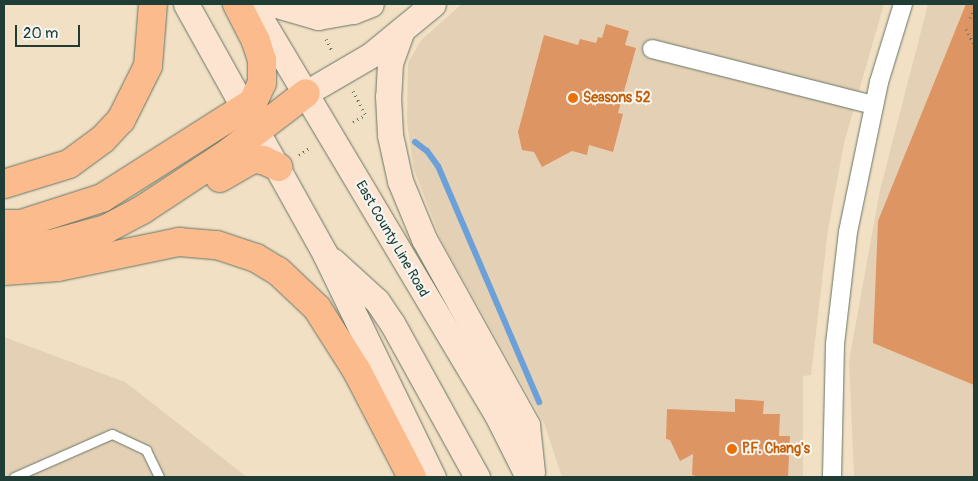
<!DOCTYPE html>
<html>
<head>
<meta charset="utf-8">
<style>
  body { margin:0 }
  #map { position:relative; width:978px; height:481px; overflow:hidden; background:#f1e0c4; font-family:Pangolin,sans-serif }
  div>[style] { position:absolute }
  .built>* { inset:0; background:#e4d1b5 }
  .stream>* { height:6px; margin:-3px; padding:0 3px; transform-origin:3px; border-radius:3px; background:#6ba1d8 }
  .building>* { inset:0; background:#dd9564 }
  .path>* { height:3px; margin-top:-1.5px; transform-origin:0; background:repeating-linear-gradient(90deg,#687666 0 1px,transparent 0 5px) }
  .roads { filter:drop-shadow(0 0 1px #687666) drop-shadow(0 0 1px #687666) }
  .lane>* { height:9px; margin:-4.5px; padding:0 4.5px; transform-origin:4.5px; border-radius:4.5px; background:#fff }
  .street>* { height:18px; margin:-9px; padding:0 9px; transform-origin:9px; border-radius:9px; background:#fff }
  .secondary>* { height:25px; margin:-12.5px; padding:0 12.5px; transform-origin:12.5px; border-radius:12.5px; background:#fde4d1 }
  .highway>* { height:28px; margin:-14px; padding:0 14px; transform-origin:14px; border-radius:14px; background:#fbbb8d }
  .dots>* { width:14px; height:14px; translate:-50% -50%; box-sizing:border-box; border:2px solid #f6f6f2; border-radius:50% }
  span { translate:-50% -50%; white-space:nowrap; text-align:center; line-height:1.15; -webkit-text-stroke:4px #f6f6f2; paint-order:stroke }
  .food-label { font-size:14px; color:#c56008; font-weight:700 }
  .left { translate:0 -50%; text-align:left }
  .street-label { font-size:14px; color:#1f3d34 }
  .frame { position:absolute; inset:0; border:5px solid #1f3d34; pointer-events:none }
  .scale { position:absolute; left:15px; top:25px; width:65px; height:22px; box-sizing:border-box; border:2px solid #1f3d34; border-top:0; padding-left:6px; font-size:15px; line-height:18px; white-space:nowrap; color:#1f3d34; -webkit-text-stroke:4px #f6f6f2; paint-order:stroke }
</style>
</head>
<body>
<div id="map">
  <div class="built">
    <i style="clip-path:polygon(462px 4px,884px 4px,844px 143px,828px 230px,811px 375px,803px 376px,803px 477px,562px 477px,544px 423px,441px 240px,414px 170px,407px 123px,408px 63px,421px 40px)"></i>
    <i style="clip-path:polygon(928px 4px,974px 4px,974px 477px,854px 477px,849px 361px,880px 190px)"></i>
    <i style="clip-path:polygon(4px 337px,125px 382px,247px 477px,4px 477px)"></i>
  </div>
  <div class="stream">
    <i style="left:415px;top:142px;width:15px;rotate:37deg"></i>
    <i style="left:427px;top:151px;width:19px;rotate:54deg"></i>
    <i style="left:438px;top:166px;width:257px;rotate:66.8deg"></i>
  </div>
  <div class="building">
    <i style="clip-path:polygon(966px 4px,974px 4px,974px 385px,873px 343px,878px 221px)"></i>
    <i style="clip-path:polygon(606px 24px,629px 31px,625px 45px,636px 48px,618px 113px,623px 114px,613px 152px,589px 145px,587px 155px,572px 151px,542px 167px,534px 152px,522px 150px,518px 132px,544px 35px,578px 45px,580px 39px,596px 43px,598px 37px,602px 38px)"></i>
    <i style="clip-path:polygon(735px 399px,764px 401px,763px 414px,780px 414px,779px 436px,790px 436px,788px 477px,700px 477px,692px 475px,693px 454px,680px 461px,670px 440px,666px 439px,667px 409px,735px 412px)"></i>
  </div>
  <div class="path">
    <i style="left:970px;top:18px;width:10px;rotate:-66deg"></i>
    <i style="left:966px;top:29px;width:18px;rotate:63deg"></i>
    <i style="left:326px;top:39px;width:13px;rotate:63deg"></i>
    <i style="left:353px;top:91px;width:26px;rotate:62deg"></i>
    <i style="left:353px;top:122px;width:14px;rotate:-30deg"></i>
    <i style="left:299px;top:155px;width:14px;rotate:-34deg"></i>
  </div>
  <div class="roads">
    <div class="lane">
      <i style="left:14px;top:477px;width:107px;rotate:-23.7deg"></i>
      <i style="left:112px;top:434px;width:38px;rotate:25deg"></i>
      <i style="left:146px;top:450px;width:30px;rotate:64deg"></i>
    </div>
    <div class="street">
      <i style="left:652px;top:49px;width:229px;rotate:14.2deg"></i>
      <i style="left:832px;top:477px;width:133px;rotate:-88.7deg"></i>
      <i style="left:835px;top:344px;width:113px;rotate:-83.4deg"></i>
      <i style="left:848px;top:232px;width:153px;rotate:-78.3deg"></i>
      <i style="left:879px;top:82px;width:82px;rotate:-72.9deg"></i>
    </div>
    <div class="secondary">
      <i style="left:186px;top:4px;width:286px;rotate:60.9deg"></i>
      <i style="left:325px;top:254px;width:248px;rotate:64.2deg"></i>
      <i style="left:252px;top:4px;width:478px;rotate:59.2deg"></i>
      <i style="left:497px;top:415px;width:69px;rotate:63.4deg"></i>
      <i style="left:273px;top:4px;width:47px;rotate:16.1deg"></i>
      <i style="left:318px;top:17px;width:36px;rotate:-10deg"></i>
      <i style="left:353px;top:11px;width:19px;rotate:-21deg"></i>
      <i style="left:402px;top:30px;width:35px;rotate:110deg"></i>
      <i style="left:390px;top:63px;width:33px;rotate:93deg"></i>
      <i style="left:388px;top:96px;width:39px;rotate:87deg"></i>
      <i style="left:390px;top:135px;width:47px;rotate:77.7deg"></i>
      <i style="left:400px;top:181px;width:63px;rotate:67.5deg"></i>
      <i style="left:424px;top:239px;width:213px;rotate:61deg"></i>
      <i style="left:527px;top:425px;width:47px;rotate:83.9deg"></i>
      <i style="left:306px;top:93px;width:75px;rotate:-30.3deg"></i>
      <i style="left:371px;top:55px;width:80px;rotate:-39.4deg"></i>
      <i style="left:333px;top:261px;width:59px;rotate:42.3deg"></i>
      <i style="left:377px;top:301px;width:27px;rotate:56deg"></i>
      <i style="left:392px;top:323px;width:176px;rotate:61.1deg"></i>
    </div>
    <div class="highway">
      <i style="left:220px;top:178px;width:38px;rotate:-30deg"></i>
      <i style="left:253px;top:159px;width:10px;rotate:6deg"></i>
      <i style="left:263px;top:160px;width:17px;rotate:25deg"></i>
      <i style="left:4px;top:184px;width:68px;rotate:-17.1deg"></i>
      <i style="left:69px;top:164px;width:42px;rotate:-36.3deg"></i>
      <i style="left:103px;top:139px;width:26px;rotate:-47deg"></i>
      <i style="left:121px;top:120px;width:60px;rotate:-63.4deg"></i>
      <i style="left:148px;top:66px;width:62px;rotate:-85.4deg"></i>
      <i style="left:4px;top:224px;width:17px"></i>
      <i style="left:21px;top:224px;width:85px;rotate:-17.8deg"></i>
      <i style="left:102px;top:198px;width:179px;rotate:-32.4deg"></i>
      <i style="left:253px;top:102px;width:21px;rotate:-65deg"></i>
      <i style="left:262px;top:83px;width:23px;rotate:-90deg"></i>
      <i style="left:262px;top:60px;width:20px;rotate:-108deg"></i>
      <i style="left:256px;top:41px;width:42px;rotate:-117.2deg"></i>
      <i style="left:4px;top:247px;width:47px;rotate:-3.7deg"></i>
      <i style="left:51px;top:244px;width:57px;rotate:-15.3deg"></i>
      <i style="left:106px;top:229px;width:41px;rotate:-27.8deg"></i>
      <i style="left:142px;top:210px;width:98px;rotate:-33.4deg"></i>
      <i style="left:224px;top:156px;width:103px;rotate:-37.5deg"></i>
      <i style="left:4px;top:271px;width:54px;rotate:-4.2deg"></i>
      <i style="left:58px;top:267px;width:124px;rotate:-11.7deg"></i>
      <i style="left:179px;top:242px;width:38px;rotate:5deg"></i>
      <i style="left:217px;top:245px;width:41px;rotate:18.4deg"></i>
      <i style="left:256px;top:258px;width:26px;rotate:31deg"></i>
      <i style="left:278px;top:271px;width:54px;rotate:43.5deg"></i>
      <i style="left:317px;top:308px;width:75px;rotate:57.6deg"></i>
      <i style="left:357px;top:371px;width:119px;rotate:62.6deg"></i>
    </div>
  </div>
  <div class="dots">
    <i style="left:573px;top:98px;background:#e8710a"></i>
    <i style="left:732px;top:449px;background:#e8710a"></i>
  </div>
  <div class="food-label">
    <span class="left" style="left:583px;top:98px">Seasons 52</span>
    <span class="left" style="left:742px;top:449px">P.F. Chang's</span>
  </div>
  <div class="street-label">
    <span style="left:392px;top:239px;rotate:60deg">East County Line Road</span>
  </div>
  <div class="frame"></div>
  <div class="scale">20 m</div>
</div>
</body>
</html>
